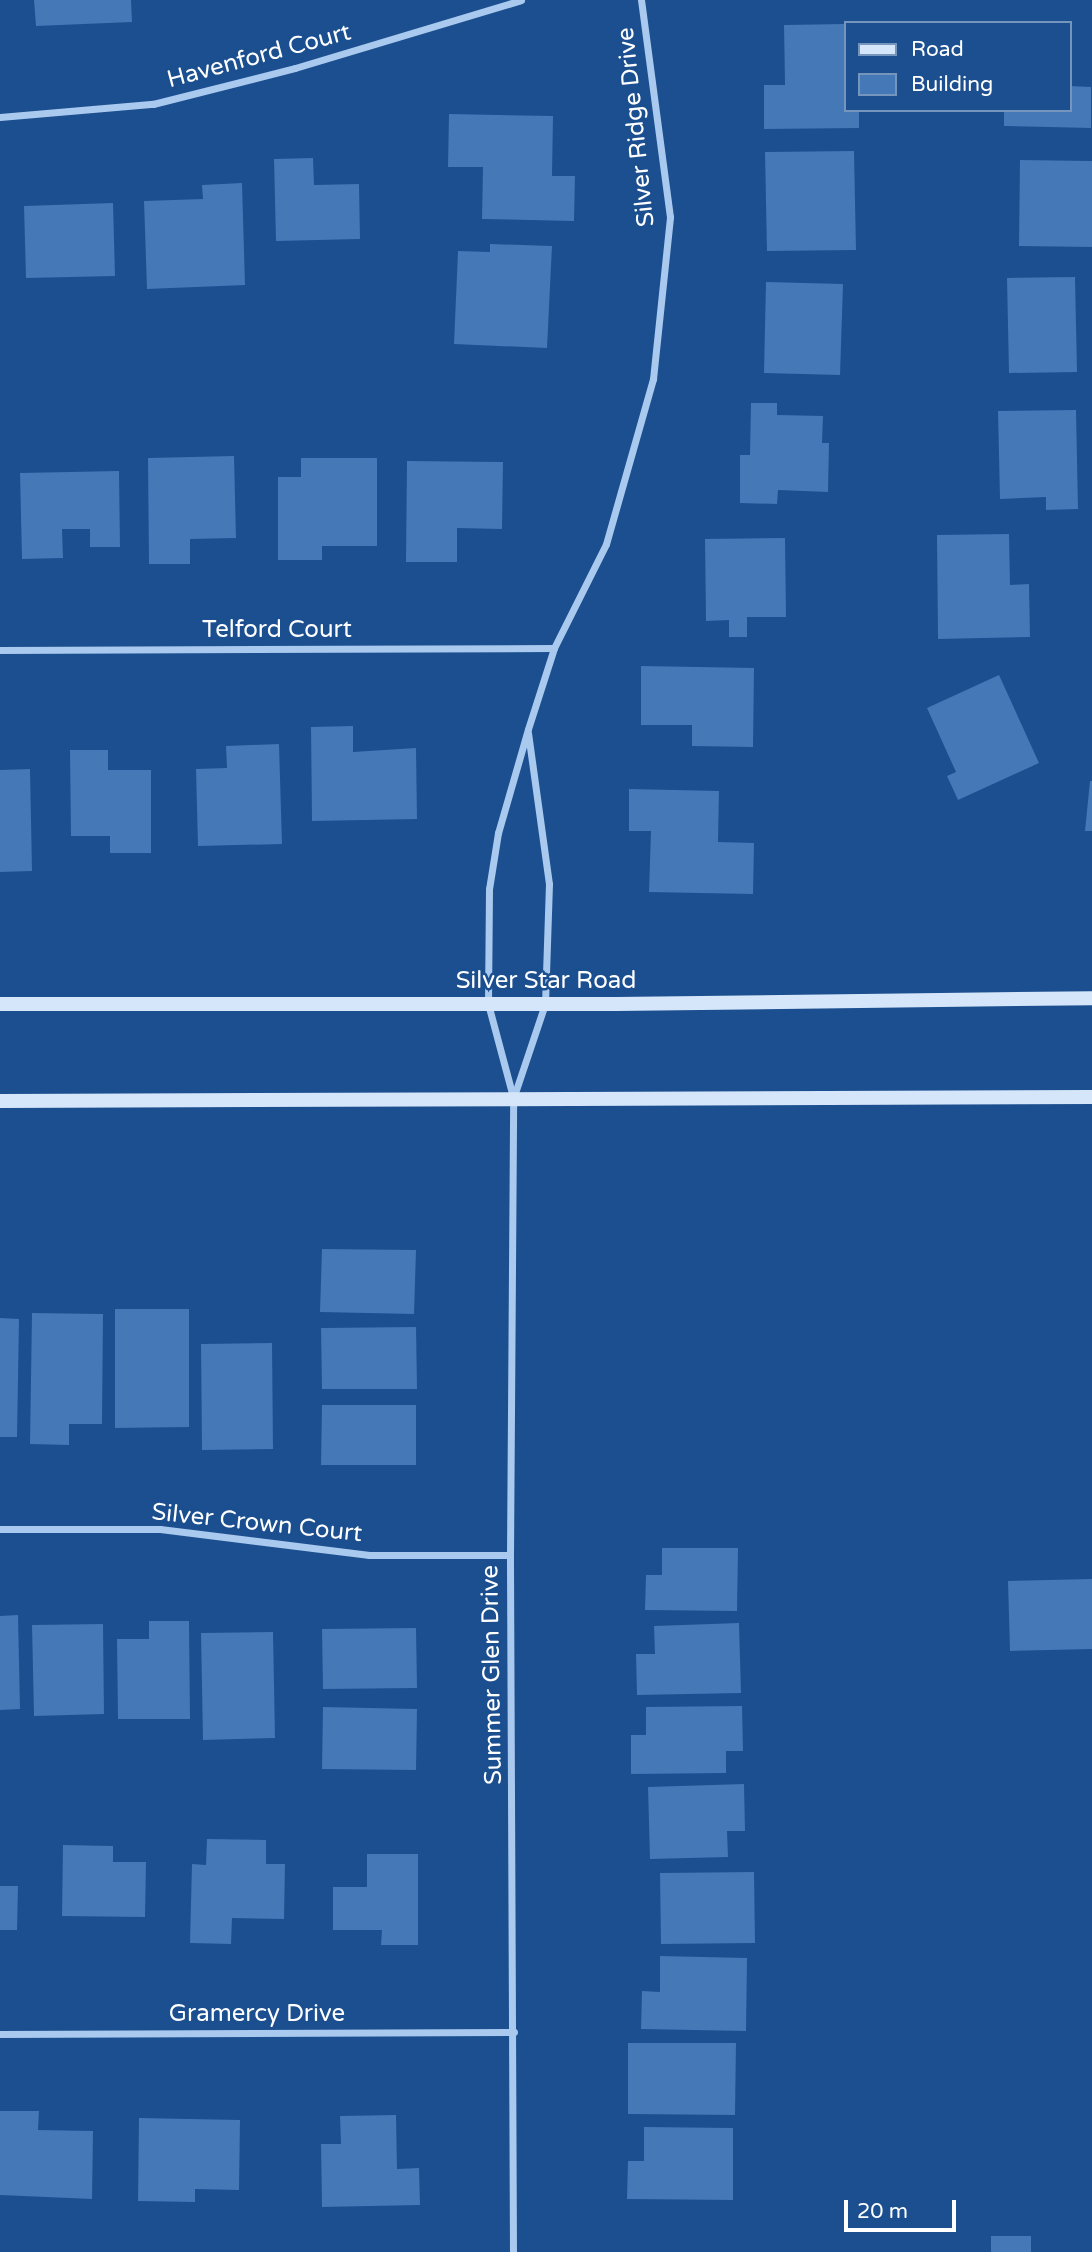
<!DOCTYPE html>
<html>
<head>
<meta charset="utf-8">
<style>
  body { margin:0 }
  #map { position:relative; width:1092px; height:2252px; overflow:hidden; background:#1b4f8f; font-family:"Varela Round",sans-serif }
  div>[style] { position:absolute }
  .building>* { inset:0; background:#4478b7 }
  .minor>* { height:7px; margin:-3.5px; padding:0 3.5px; transform-origin:3.5px; border-radius:3.5px; background:#a9c9ee }
  .secondary>* { height:14px; margin:-7px; padding:0 7px; transform-origin:7px; border-radius:7px; background:#d6e6fa }
  span { translate:-50% -50%; white-space:nowrap; text-align:center; line-height:1.15; -webkit-text-stroke:5px #1b4f8f; paint-order:stroke }
  .street-label { font-size:24px; color:#fff }
  .legend { position:absolute; left:844px; top:21px; width:228px; height:91px; box-sizing:border-box; background:#1b4f8f; border:2px solid #7695bc; margin:0; padding:9px 12px; list-style:none; font-size:21px; color:#fff }
  .legend li { display:flex; align-items:center; gap:14px; height:35px }
  .legend b { width:35px; border:2px solid #7695bc }
  .scale { position:absolute; left:844px; top:2200px; width:112px; height:32px; box-sizing:border-box; border:4px solid #fff; border-top:0; padding-left:9px; font-size:21px; line-height:24px; white-space:nowrap; color:#fff; -webkit-text-stroke:5px #1b4f8f; paint-order:stroke }
</style>
</head>
<body>
<div id="map">
  <div class="building">
    <i style="clip-path:polygon(34px 0,131px 0,132px 22px,36px 26px)"></i>
    <i style="clip-path:polygon(845px 24px,845px 110px,859px 110px,859px 128px,764px 129px,764px 85px,785px 85px,784px 25px)"></i>
    <i style="clip-path:polygon(1069px 86px,1091px 87px,1091px 128px,1004px 126px,1004px 110px,1069px 110px)"></i>
    <i style="clip-path:polygon(449px 114px,553px 116px,552px 176px,575px 176px,574px 221px,482px 219px,483px 167px,448px 167px)"></i>
    <i style="clip-path:polygon(854px 151px,856px 250px,767px 251px,765px 152px)"></i>
    <i style="clip-path:polygon(313px 158px,314px 185px,359px 184px,360px 239px,276px 241px,274px 159px)"></i>
    <i style="clip-path:polygon(1020px 160px,1092px 161px,1092px 247px,1019px 246px)"></i>
    <i style="clip-path:polygon(242px 183px,245px 285px,147px 289px,144px 201px,203px 199px,202px 185px)"></i>
    <i style="clip-path:polygon(113px 203px,115px 276px,26px 278px,24px 206px)"></i>
    <i style="clip-path:polygon(490px 244px,552px 246px,547px 348px,454px 344px,458px 251px,490px 252px)"></i>
    <i style="clip-path:polygon(1075px 277px,1077px 372px,1009px 373px,1007px 278px)"></i>
    <i style="clip-path:polygon(766px 282px,843px 284px,840px 375px,764px 373px)"></i>
    <i style="clip-path:polygon(751px 403px,777px 403px,777px 415px,823px 416px,822px 443px,829px 443px,828px 492px,778px 490px,777px 504px,740px 503px,740px 455px,750px 455px)"></i>
    <i style="clip-path:polygon(1076px 410px,1078px 509px,1046px 510px,1046px 497px,1000px 499px,998px 411px)"></i>
    <i style="clip-path:polygon(234px 456px,236px 538px,190px 539px,190px 564px,149px 564px,148px 458px)"></i>
    <i style="clip-path:polygon(301px 458px,377px 458px,377px 546px,322px 546px,322px 560px,278px 560px,278px 477px,301px 477px)"></i>
    <i style="clip-path:polygon(407px 461px,503px 462px,502px 529px,457px 528px,457px 562px,406px 562px)"></i>
    <i style="clip-path:polygon(119px 471px,120px 547px,90px 547px,90px 529px,62px 529px,63px 558px,22px 559px,20px 473px)"></i>
    <i style="clip-path:polygon(1009px 534px,1010px 585px,1029px 584px,1030px 637px,938px 639px,937px 535px)"></i>
    <i style="clip-path:polygon(785px 538px,786px 617px,747px 617px,747px 637px,729px 637px,729px 620px,706px 621px,705px 539px)"></i>
    <i style="clip-path:polygon(641px 666px,754px 668px,753px 747px,692px 746px,692px 725px,641px 725px)"></i>
    <i style="clip-path:polygon(999px 675px,1039px 763px,958px 800px,947px 776px,956px 772px,927px 708px)"></i>
    <i style="clip-path:polygon(353px 726px,353px 752px,416px 748px,417px 819px,312px 821px,311px 727px)"></i>
    <i style="clip-path:polygon(279px 744px,282px 844px,198px 846px,196px 769px,227px 768px,226px 746px)"></i>
    <i style="clip-path:polygon(70px 750px,108px 750px,108px 770px,151px 770px,151px 853px,110px 853px,110px 836px,71px 836px)"></i>
    <i style="clip-path:polygon(30px 769px,32px 871px,0 872px,0 770px)"></i>
    <i style="clip-path:polygon(1090px 781px,1092px 781px,1092px 831px,1085px 831px)"></i>
    <i style="clip-path:polygon(629px 789px,719px 791px,718px 842px,754px 843px,753px 894px,649px 892px,651px 831px,629px 831px)"></i>
    <i style="clip-path:polygon(322px 1249px,416px 1250px,414px 1314px,320px 1312px)"></i>
    <i style="clip-path:polygon(115px 1309px,189px 1309px,189px 1427px,115px 1428px)"></i>
    <i style="clip-path:polygon(32px 1313px,103px 1314px,102px 1424px,69px 1424px,69px 1445px,30px 1444px)"></i>
    <i style="clip-path:polygon(0 1318px,19px 1319px,17px 1437px,0 1437px)"></i>
    <i style="clip-path:polygon(416px 1327px,417px 1389px,322px 1389px,321px 1328px)"></i>
    <i style="clip-path:polygon(272px 1343px,273px 1449px,202px 1450px,201px 1344px)"></i>
    <i style="clip-path:polygon(322px 1405px,416px 1405px,416px 1465px,321px 1465px)"></i>
    <i style="clip-path:polygon(662px 1548px,738px 1548px,737px 1611px,645px 1610px,646px 1575px,662px 1575px)"></i>
    <i style="clip-path:polygon(1092px 1579px,1092px 1649px,1010px 1651px,1008px 1581px)"></i>
    <i style="clip-path:polygon(18px 1615px,20px 1709px,0 1710px,0 1616px)"></i>
    <i style="clip-path:polygon(149px 1621px,189px 1621px,190px 1719px,118px 1719px,117px 1639px,149px 1639px)"></i>
    <i style="clip-path:polygon(739px 1623px,741px 1693px,637px 1695px,636px 1654px,655px 1654px,654px 1626px)"></i>
    <i style="clip-path:polygon(103px 1624px,104px 1714px,34px 1716px,32px 1625px)"></i>
    <i style="clip-path:polygon(416px 1628px,417px 1688px,323px 1689px,322px 1629px)"></i>
    <i style="clip-path:polygon(273px 1632px,275px 1738px,203px 1740px,201px 1633px)"></i>
    <i style="clip-path:polygon(742px 1706px,743px 1751px,726px 1751px,726px 1773px,631px 1774px,631px 1735px,646px 1735px,646px 1707px)"></i>
    <i style="clip-path:polygon(323px 1707px,417px 1709px,416px 1770px,322px 1769px)"></i>
    <i style="clip-path:polygon(744px 1784px,745px 1831px,727px 1831px,728px 1857px,650px 1859px,648px 1787px)"></i>
    <i style="clip-path:polygon(207px 1839px,266px 1840px,266px 1864px,285px 1864px,284px 1919px,232px 1918px,231px 1944px,190px 1943px,192px 1864px,206px 1865px)"></i>
    <i style="clip-path:polygon(63px 1845px,113px 1846px,113px 1862px,146px 1862px,145px 1917px,62px 1916px)"></i>
    <i style="clip-path:polygon(367px 1854px,418px 1854px,418px 1945px,381px 1945px,382px 1930px,333px 1930px,333px 1887px,367px 1887px)"></i>
    <i style="clip-path:polygon(754px 1872px,755px 1943px,661px 1944px,660px 1873px)"></i>
    <i style="clip-path:polygon(0 1886px,18px 1886px,17px 1930px,0 1930px)"></i>
    <i style="clip-path:polygon(660px 1956px,747px 1958px,746px 2031px,641px 2029px,642px 1991px,660px 1992px)"></i>
    <i style="clip-path:polygon(628px 2043px,736px 2043px,735px 2115px,628px 2114px)"></i>
    <i style="clip-path:polygon(0 2111px,39px 2111px,38px 2130px,93px 2131px,92px 2199px,0 2195px)"></i>
    <i style="clip-path:polygon(396px 2115px,397px 2169px,419px 2168px,420px 2205px,322px 2207px,321px 2144px,341px 2144px,340px 2116px)"></i>
    <i style="clip-path:polygon(139px 2118px,240px 2120px,239px 2190px,195px 2189px,195px 2202px,138px 2201px)"></i>
    <i style="clip-path:polygon(644px 2127px,733px 2128px,733px 2200px,627px 2199px,628px 2161px,644px 2161px)"></i>
    <i style="clip-path:polygon(991px 2236px,1031px 2236px,1031px 2252px,991px 2252px)"></i>
  </div>
  <div class="minor">
    <i style="left:0;top:117px;width:154px;rotate:-4.9deg"></i>
    <i style="left:153px;top:104px;width:146px;rotate:-14.2deg"></i>
    <i style="left:295px;top:68px;width:236px;rotate:-16.7deg"></i>
    <i style="left:0;top:650px;width:554px;rotate:-0.21deg"></i>
    <i style="left:514px;top:1096px;width:97px;rotate:-71.4deg"></i>
    <i style="left:545px;top:1004px;width:120px;rotate:-88.1deg"></i>
    <i style="left:549px;top:884px;width:152px;rotate:-97.9deg"></i>
    <i style="left:0;top:1529px;width:160px"></i>
    <i style="left:160px;top:1529px;width:211px;rotate:7.1deg"></i>
    <i style="left:369px;top:1555px;width:141px"></i>
    <i style="left:0;top:2034px;width:514px;rotate:-0.22deg"></i>
    <i style="left:513px;top:2252px;width:697px;rotate:-90.25deg"></i>
    <i style="left:510px;top:1555px;width:458px;rotate:-89.6deg"></i>
    <i style="left:513px;top:1097px;width:96px;rotate:-105deg"></i>
    <i style="left:488px;top:1004px;width:115px;rotate:-89.5deg"></i>
    <i style="left:489px;top:889px;width:57px;rotate:-80.9deg"></i>
    <i style="left:498px;top:833px;width:108px;rotate:-73.9deg"></i>
    <i style="left:528px;top:729px;width:85px;rotate:-72.2deg"></i>
    <i style="left:554px;top:648px;width:116px;rotate:-63.4deg"></i>
    <i style="left:606px;top:544px;width:172px;rotate:-74.1deg"></i>
    <i style="left:653px;top:379px;width:163px;rotate:-84deg"></i>
    <i style="left:670px;top:217px;width:219px;rotate:-97.6deg"></i>
  </div>
  <div class="secondary">
    <i style="left:0;top:1004px;width:616px"></i>
    <i style="left:616px;top:1004px;width:476px;rotate:-0.7deg"></i>
    <i style="left:0;top:1101px;width:1092px;rotate:-0.21deg"></i>
  </div>
  <div class="street-label">
    <span style="left:259px;top:56px;rotate:-15deg">Havenford Court</span>
    <span style="left:636px;top:127px;rotate:-96deg">Silver Ridge Drive</span>
    <span style="left:277px;top:630px">Telford Court</span>
    <span style="left:546px;top:981px">Silver Star Road</span>
    <span style="left:257px;top:1523px;rotate:6deg">Silver Crown Court</span>
    <span style="left:492px;top:1675px;rotate:-91deg">Summer Glen Drive</span>
    <span style="left:257px;top:2014px">Gramercy Drive</span>
  </div>
  <ul class="legend">
  <li><b style="height:9px;background:#d6e6fa"></b>Road</li>
  <li><b style="height:19px;background:#4478b7"></b>Building</li>
  </ul>
  <div class="scale">20 m</div>
</div>
</body>
</html>
